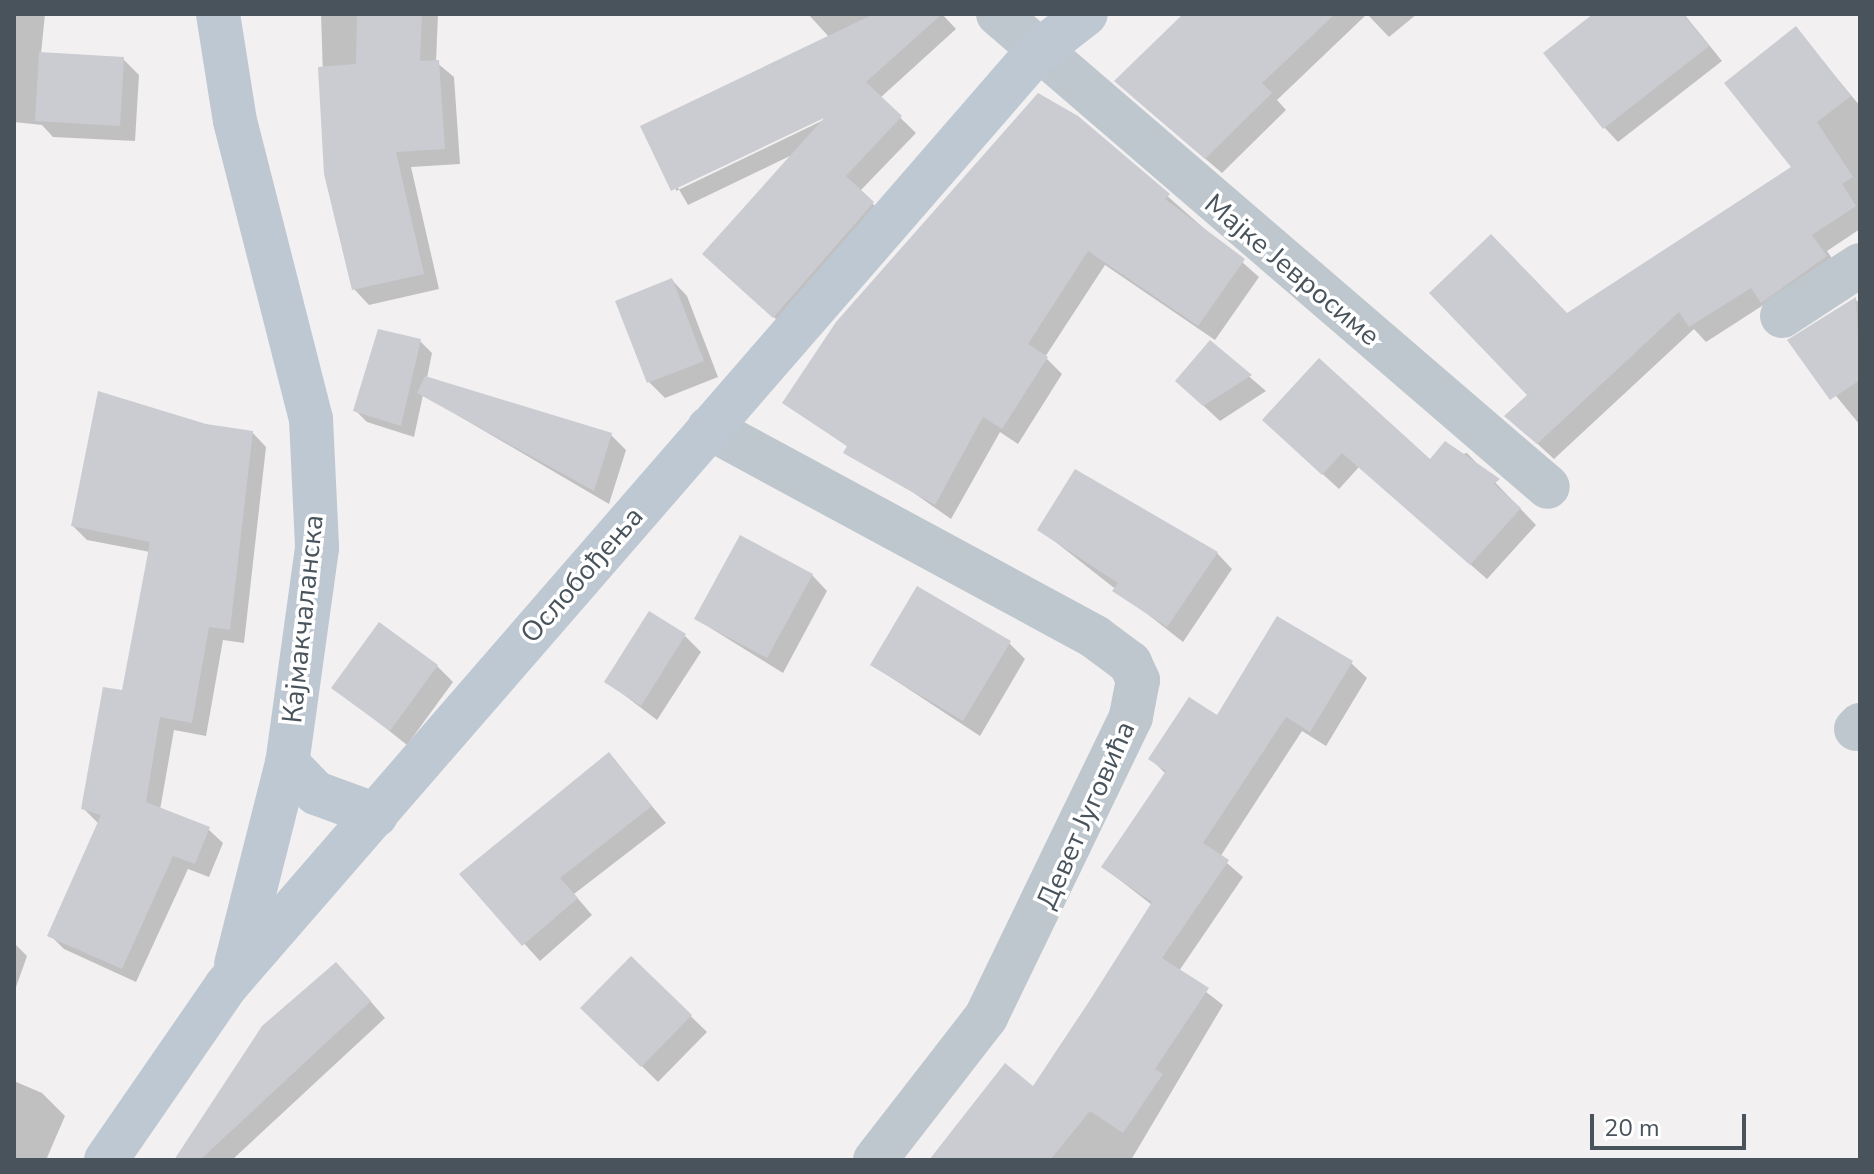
<!DOCTYPE html>
<html>
<head>
<meta charset="utf-8">
<style>
  body { margin:0 }
  #map { position:relative; width:1874px; height:1174px; overflow:hidden; background:#f2f0f0; font-family:"Nunito Sans",sans-serif }
  div>[style] { position:absolute }
  .shadow>* { inset:0; background:#0003 }
  .building>* { inset:0; background:#caccd2 }
  .street>* { height:44px; margin:-22px; padding:0 22px; transform-origin:22px; border-radius:22px; background:#bec7ce }
  .secondary>* { height:44px; margin:-22px; padding:0 22px; transform-origin:22px; border-radius:22px; background:#bec8d3 }
  span { translate:-50% -50%; white-space:nowrap; text-align:center; line-height:1.15; -webkit-text-stroke:7px #fff; paint-order:stroke }
  .street-label { font-size:28px; color:#48535c }
  .frame { position:absolute; inset:0; border:16px solid #48535c; pointer-events:none }
  .scale { position:absolute; left:1590px; top:1114px; width:156px; height:36px; box-sizing:border-box; border:4px solid #48535c; border-top:0; padding-left:10px; font-size:24px; line-height:28px; white-space:nowrap; color:#48535c; -webkit-text-stroke:6px #fff; paint-order:stroke }
</style>
</head>
<body>
<div id="map">
  <div class="shadow">
    <i style="clip-path:polygon(14px 14px,45px 14px,41px 54px,123px 59px,139px 75px,135px 141px,53px 137px,42px 125px,14px 122px)"></i>
    <i style="clip-path:polygon(321px 14px,438px 14px,436px 62px,454px 77px,460px 164px,411px 167px,439px 289px,369px 305px,354px 289px,326px 173px)"></i>
    <i style="clip-path:polygon(evenodd,808px 14px,942px 14px,956px 29px,880px 98px,916px 133px,860px 191px,887px 218px,789px 331px,705px 254px,794px 154px,688px 205px,643px 127px,830px 38px,808px 14px,833px 111px,834px 115px,676px 191px,676px 187px,833px 111px)"></i>
    <i style="clip-path:polygon(1186px 14px,1367px 14px,1277px 100px,1286px 110px,1222px 173px,1133px 97px)"></i>
    <i style="clip-path:polygon(1367px 14px,1417px 14px,1389px 37px)"></i>
    <i style="clip-path:polygon(1596px 14px,1684px 14px,1722px 61px,1618px 142px,1604px 127px)"></i>
    <i style="clip-path:polygon(1796px 29px,1860px 106px,1860px 229px,1827px 251px,1842px 273px,1765px 304px,1706px 342px,1694px 329px,1554px 459px,1507px 416px,1530px 395px,1567px 316px,1794px 168px)"></i>
    <i style="clip-path:polygon(1139px 171px,1259px 277px,1215px 340px,1105px 265px,1045px 357px,1062px 374px,1018px 444px,1000px 432px,951px 519px,784px 402px)"></i>
    <i style="clip-path:polygon(672px 280px,687px 296px,718px 377px,665px 398px,649px 382px)"></i>
    <i style="clip-path:polygon(1856px 300px,1860px 304px,1860px 425px,1790px 340px)"></i>
    <i style="clip-path:polygon(420px 341px,432px 353px,427px 378px,611px 435px,626px 450px,609px 504px,423px 395px,414px 437px,367px 422px,355px 410px)"></i>
    <i style="clip-path:polygon(1210px 343px,1266px 391px,1220px 421px,1193px 396px)"></i>
    <i style="clip-path:polygon(205px 426px,252px 432px,266px 447px,244px 643px,223px 640px,206px 736px,174px 730px,160px 810px,208px 829px,223px 843px,209px 877px,188px 869px,136px 982px,64px 949px,50px 935px,98px 823px,83px 808px,124px 693px,150px 552px,87px 540px,73px 526px)"></i>
    <i style="clip-path:polygon(1280px 435px,1430px 462px,1467px 453px,1536px 525px,1487px 579px,1359px 467px,1339px 489px)"></i>
    <i style="clip-path:polygon(1039px 529px,1217px 553px,1232px 569px,1183px 642px)"></i>
    <i style="clip-path:polygon(812px 575px,827px 591px,783px 673px,696px 619px)"></i>
    <i style="clip-path:polygon(685px 636px,701px 652px,657px 720px,607px 682px)"></i>
    <i style="clip-path:polygon(1009px 643px,1025px 659px,980px 736px,872px 665px)"></i>
    <i style="clip-path:polygon(1351px 663px,1367px 678px,1326px 746px,1302px 731px,1220px 857px,1243px 877px,1179px 971px,1223px 1005px,1131px 1160px,932px 1160px,1033px 1089px,1152px 905px,1103px 867px,1166px 774px,1151px 759px,1217px 718px)"></i>
    <i style="clip-path:polygon(437px 666px,453px 682px,407px 745px,334px 687px)"></i>
    <i style="clip-path:polygon(609px 755px,666px 823px,574px 894px,592px 915px,540px 961px,462px 875px)"></i>
    <i style="clip-path:polygon(14px 943px,27px 956px,14px 993px)"></i>
    <i style="clip-path:polygon(631px 958px,707px 1032px,658px 1082px,583px 1008px)"></i>
    <i style="clip-path:polygon(352px 980px,385px 1018px,232px 1160px,177px 1160px)"></i>
    <i style="clip-path:polygon(14px 1081px,42px 1093px,65px 1116px,46px 1160px,14px 1160px)"></i>
  </div>
  <div class="building">
    <i style="clip-path:polygon(357px 14px,422px 14px,420px 61px,439px 60px,445px 149px,396px 152px,424px 274px,352px 290px,324px 174px,318px 67px,356px 64px)"></i>
    <i style="clip-path:polygon(874px 14px,942px 14px,866px 82px,902px 116px,846px 176px,874px 202px,773px 318px,702px 254px,824px 118px,671px 191px,640px 126px)"></i>
    <i style="clip-path:polygon(1183px 14px,1335px 14px,1262px 83px,1272px 93px,1205px 159px,1114px 81px)"></i>
    <i style="clip-path:polygon(1593px 14px,1683px 14px,1709px 46px,1603px 129px,1543px 53px)"></i>
    <i style="clip-path:polygon(1796px 26px,1851px 96px,1817px 122px,1853px 177px,1842px 184px,1856px 206px,1812px 235px,1827px 256px,1761px 303px,1751px 288px,1689px 327px,1679px 312px,1537px 444px,1504px 416px,1527px 395px,1429px 293px,1491px 234px,1567px 313px,1791px 167px,1724px 83px)"></i>
    <i style="clip-path:polygon(39px 52px,124px 57px,120px 126px,35px 121px)"></i>
    <i style="clip-path:polygon(1038px 93px,1078px 116px,1170px 194px,1165px 199px,1245px 259px,1198px 326px,1088px 251px,1028px 344px,1048px 357px,1002px 429px,983px 417px,935px 505px,843px 453px,847px 446px,782px 403px,836px 322px)"></i>
    <i style="clip-path:polygon(672px 278px,704px 361px,647px 383px,615px 301px)"></i>
    <i style="clip-path:polygon(1856px 297px,1860px 380px,1830px 400px,1787px 340px)"></i>
    <i style="clip-path:polygon(378px 329px,421px 339px,401px 426px,353px 411px)"></i>
    <i style="clip-path:polygon(1210px 340px,1252px 375px,1203px 406px,1175px 381px)"></i>
    <i style="clip-path:polygon(1319px 358px,1430px 459px,1445px 441px,1500px 479px,1494px 484px,1521px 508px,1470px 565px,1342px 453px,1322px 475px,1262px 420px)"></i>
    <i style="clip-path:polygon(425px 376px,612px 433px,594px 491px,417px 393px)"></i>
    <i style="clip-path:polygon(98px 391px,206px 424px,253px 431px,230px 630px,209px 627px,192px 723px,160px 717px,146px 802px,210px 827px,195px 864px,173px 856px,122px 969px,47px 936px,101px 815px,81px 809px,103px 687px,122px 690px,150px 542px,71px 526px)"></i>
    <i style="clip-path:polygon(1075px 469px,1218px 552px,1167px 627px,1112px 591px,1118px 583px,1037px 530px)"></i>
    <i style="clip-path:polygon(740px 535px,813px 574px,767px 658px,694px 619px)"></i>
    <i style="clip-path:polygon(917px 586px,1011px 641px,963px 721px,870px 665px)"></i>
    <i style="clip-path:polygon(649px 611px,686px 634px,641px 706px,604px 682px)"></i>
    <i style="clip-path:polygon(1277px 616px,1353px 661px,1310px 732px,1286px 717px,1203px 843px,1229px 860px,1162px 958px,1209px 988px,1155px 1069px,1163px 1074px,1123px 1133px,1090px 1111px,1050px 1160px,929px 1160px,1005px 1063px,1033px 1086px,1090px 1000px,1152px 902px,1101px 867px,1166px 771px,1148px 759px,1189px 697px,1217px 715px)"></i>
    <i style="clip-path:polygon(379px 622px,438px 665px,390px 731px,331px 688px)"></i>
    <i style="clip-path:polygon(609px 752px,652px 806px,560px 878px,578px 898px,522px 946px,459px 874px)"></i>
    <i style="clip-path:polygon(631px 956px,692px 1015px,641px 1067px,580px 1008px)"></i>
    <i style="clip-path:polygon(336px 962px,371px 1001px,200px 1160px,174px 1160px,262px 1026px)"></i>
  </div>
  <div class="street">
    <i style="left:998px;top:14px;width:725px;rotate:40.7deg"></i>
    <i style="left:1782px;top:316px;width:93px;rotate:-33.2deg"></i>
    <i style="left:709px;top:428px;width:439px;rotate:28.4deg"></i>
    <i style="left:1095px;top:637px;width:44px;rotate:36.6deg"></i>
    <i style="left:1130px;top:663px;width:19px;rotate:65deg"></i>
    <i style="left:1138px;top:680px;width:38px;rotate:101deg"></i>
    <i style="left:1131px;top:717px;width:333px;rotate:115.8deg"></i>
    <i style="left:986px;top:1017px;width:181px;rotate:127.8deg"></i>
    <i style="left:1856px;top:729px;width:6px;rotate:-45deg"></i>
  </div>
  <div class="secondary">
    <i style="left:218px;top:14px;width:108px;rotate:81deg"></i>
    <i style="left:235px;top:121px;width:308px;rotate:75.7deg"></i>
    <i style="left:311px;top:419px;width:129px;rotate:87.3deg"></i>
    <i style="left:317px;top:548px;width:217px;rotate:97.9deg"></i>
    <i style="left:287px;top:763px;width:207px;rotate:104.2deg"></i>
    <i style="left:287px;top:763px;width:42px;rotate:46deg"></i>
    <i style="left:316px;top:793px;width:64px;rotate:20.1deg"></i>
    <i style="left:106px;top:1160px;width:211px;rotate:-55.4deg"></i>
    <i style="left:226px;top:986px;width:1236px;rotate:-49.04deg"></i>
    <i style="left:1036px;top:53px;width:63px;rotate:-38deg"></i>
  </div>
  <div class="street-label">
    <span style="left:1292px;top:270px;rotate:40deg">Мајке Јевросиме</span>
    <span style="left:582px;top:575px;rotate:-49deg">Ослобођења</span>
    <span style="left:303px;top:619px;rotate:-84deg">Кајмакчаланска</span>
    <span style="left:1086px;top:815px;rotate:-66deg">Девет Југовића</span>
  </div>
  <div class="frame"></div>
  <div class="scale">20 m</div>
</div>
</body>
</html>
